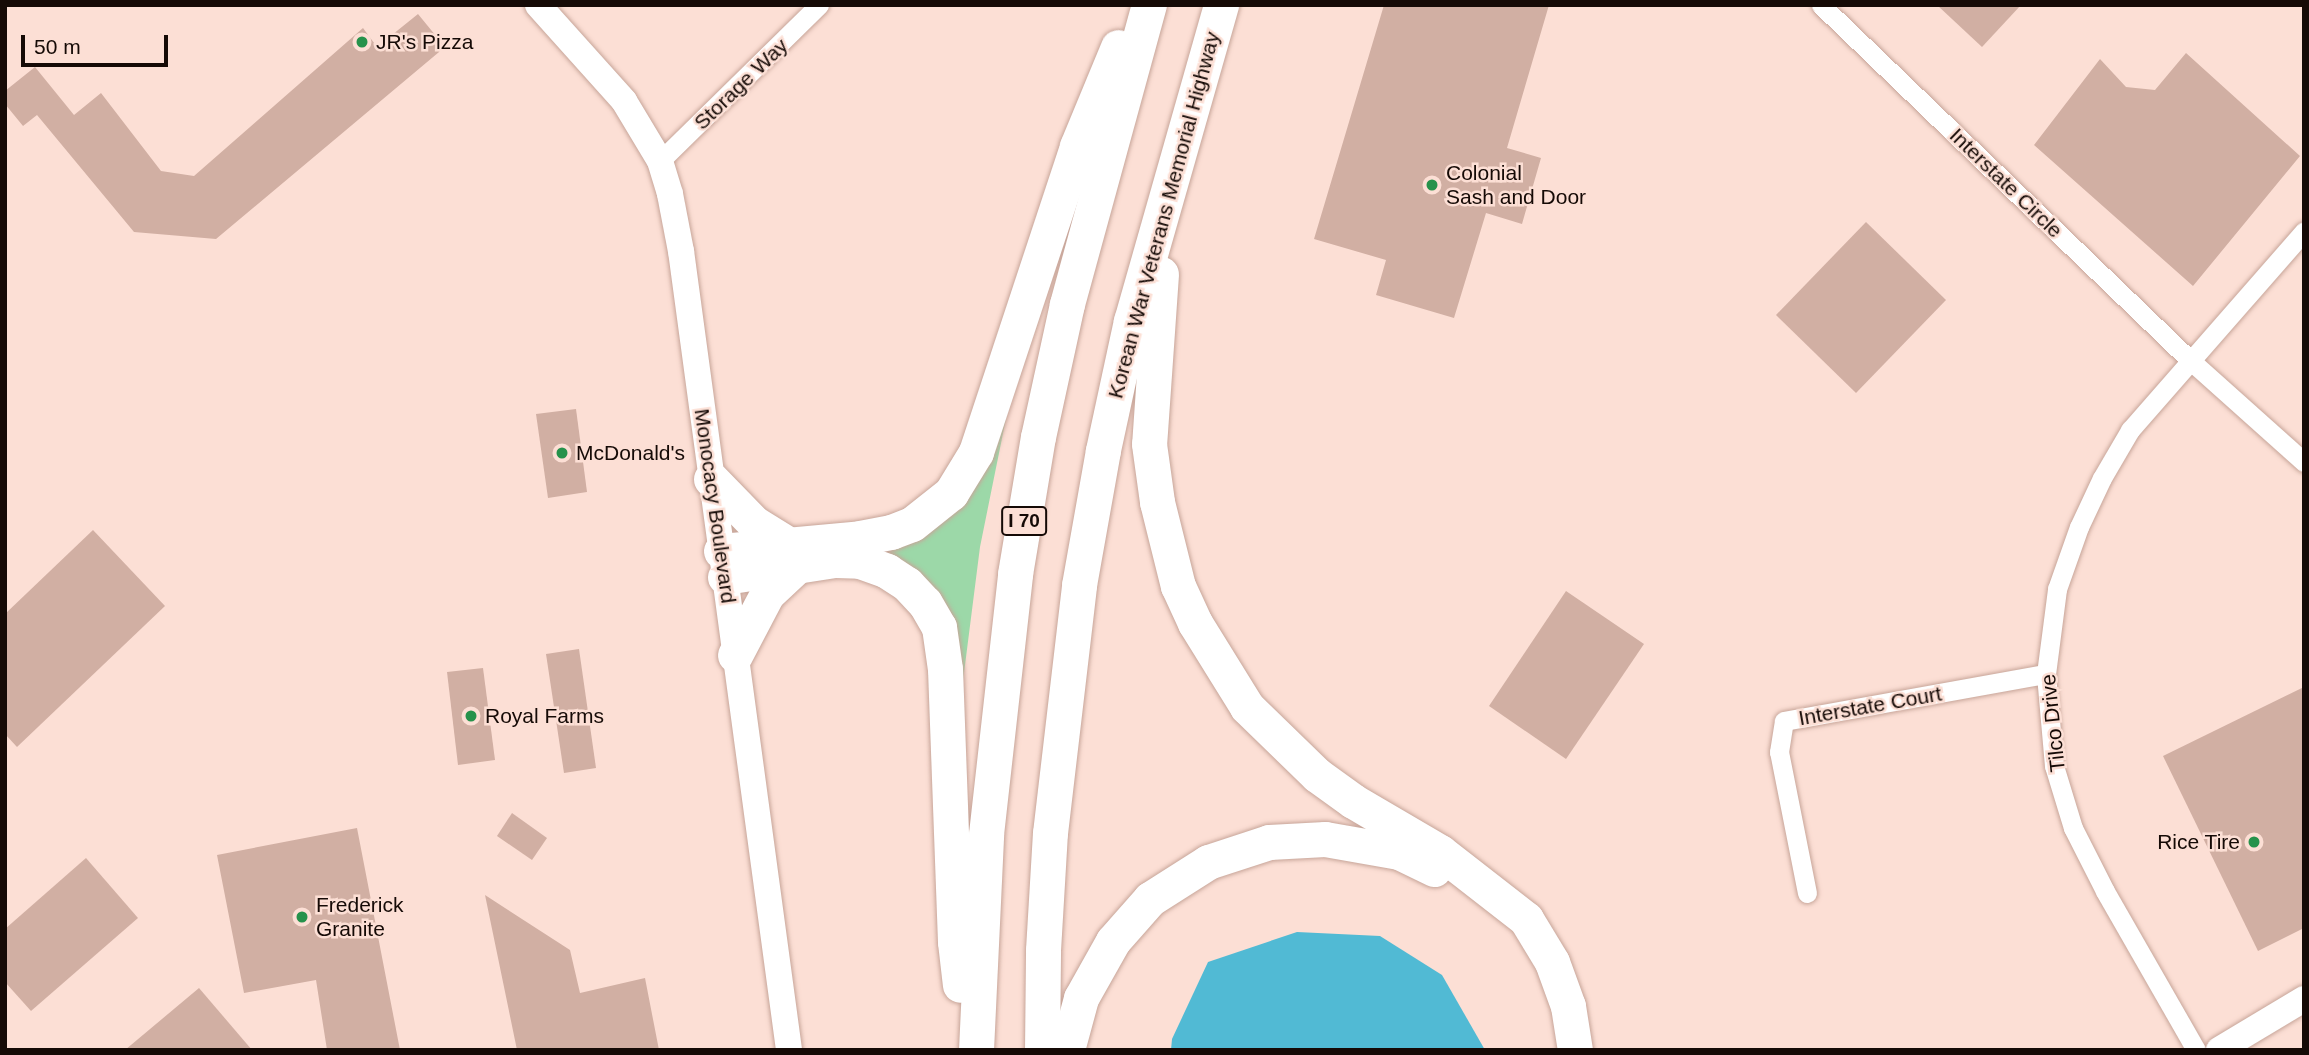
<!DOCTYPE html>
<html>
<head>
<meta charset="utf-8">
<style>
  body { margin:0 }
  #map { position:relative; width:2309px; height:1055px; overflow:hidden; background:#fcdfd5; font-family:Arial,sans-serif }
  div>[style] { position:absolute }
  .green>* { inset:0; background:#9cd8a8 }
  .water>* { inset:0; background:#51bad4 }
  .building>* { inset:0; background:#d1afa3 }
  .roads { filter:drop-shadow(0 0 2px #c7a599) drop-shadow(0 0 2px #c7a599) }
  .street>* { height:19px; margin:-9.5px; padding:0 9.5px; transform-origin:9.5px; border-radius:9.5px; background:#fff }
  .secondary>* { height:26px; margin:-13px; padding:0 13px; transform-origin:13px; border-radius:13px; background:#fff }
  .highway>* { height:35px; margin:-17.5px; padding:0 17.5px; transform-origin:17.5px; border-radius:17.5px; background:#fff }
  .dots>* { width:19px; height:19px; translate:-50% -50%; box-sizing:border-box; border:4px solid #fcdfd5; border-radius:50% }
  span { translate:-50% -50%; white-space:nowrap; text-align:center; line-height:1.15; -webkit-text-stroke:5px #fcdfd5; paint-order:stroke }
  .shield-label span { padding:2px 5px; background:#fcdfd5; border:2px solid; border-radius:5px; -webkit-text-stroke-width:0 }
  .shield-label { font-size:19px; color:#150a06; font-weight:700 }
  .poi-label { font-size:21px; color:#150a06 }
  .left { translate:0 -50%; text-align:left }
  .right { translate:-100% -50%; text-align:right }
  .street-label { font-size:21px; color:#150a06 }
  .frame { position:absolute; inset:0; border:7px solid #150a06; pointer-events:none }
  .scale { position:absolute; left:21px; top:35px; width:147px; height:32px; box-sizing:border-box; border:4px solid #150a06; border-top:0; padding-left:9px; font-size:21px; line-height:24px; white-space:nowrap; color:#150a06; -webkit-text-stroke:5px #fcdfd5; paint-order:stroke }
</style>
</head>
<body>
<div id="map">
  <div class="green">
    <i style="clip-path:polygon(1016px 369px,980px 547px,957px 728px,957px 668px,874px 550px,907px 538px)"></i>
  </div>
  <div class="water">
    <i style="clip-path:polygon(1297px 932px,1380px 936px,1442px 975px,1485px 1050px,1171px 1050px,1172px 1039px,1208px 962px)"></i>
  </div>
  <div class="building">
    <i style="clip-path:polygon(1384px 5px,1549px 5px,1507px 148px,1541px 158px,1522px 224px,1486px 213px,1454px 318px,1376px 295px,1386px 260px,1314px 239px)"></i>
    <i style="clip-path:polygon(1937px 5px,2021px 5px,1982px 47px)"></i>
    <i style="clip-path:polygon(418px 14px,445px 47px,216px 239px,134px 232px,37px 115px,23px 126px,5px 104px,5px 91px,35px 67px,74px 115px,101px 93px,161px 171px,194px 176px,363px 28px,377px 47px)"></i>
    <i style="clip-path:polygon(2186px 53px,2300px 156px,2193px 286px,2034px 145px,2100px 59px,2126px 87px,2155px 90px)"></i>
    <i style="clip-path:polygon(1866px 222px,1946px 300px,1856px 393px,1776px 315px)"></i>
    <i style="clip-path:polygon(576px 409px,587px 492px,548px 498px,536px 414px)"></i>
    <i style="clip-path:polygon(93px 530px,165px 606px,17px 747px,5px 734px,5px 614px)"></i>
    <i style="clip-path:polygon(1566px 591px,1644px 644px,1566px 759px,1489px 706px)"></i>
    <i style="clip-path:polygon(579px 649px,596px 768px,564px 773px,546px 654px)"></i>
    <i style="clip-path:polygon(483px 668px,495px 760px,458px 765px,447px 672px)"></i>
    <i style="clip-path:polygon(2304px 687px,2304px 928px,2258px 951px,2163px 756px)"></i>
    <i style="clip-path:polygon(512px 813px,547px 838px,532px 860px,497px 836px)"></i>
    <i style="clip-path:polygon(357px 828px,400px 1050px,327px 1050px,316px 980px,244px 993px,217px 855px)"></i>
    <i style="clip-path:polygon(86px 858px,138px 918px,31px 1011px,5px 982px,5px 929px)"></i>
    <i style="clip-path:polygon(485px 895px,570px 950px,580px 993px,645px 978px,659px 1050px,517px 1050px)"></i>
    <i style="clip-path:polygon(199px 988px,252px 1050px,125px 1050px)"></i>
  </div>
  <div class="roads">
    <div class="street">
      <i style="left:1821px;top:5px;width:513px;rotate:43.9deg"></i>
      <i style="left:2191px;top:361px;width:152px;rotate:41.8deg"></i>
      <i style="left:660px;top:161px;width:223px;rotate:-44.5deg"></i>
      <i style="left:1807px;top:893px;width:144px;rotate:-101.2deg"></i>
      <i style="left:1779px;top:752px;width:31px;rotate:-81deg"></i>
      <i style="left:1784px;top:721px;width:266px;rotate:-10.2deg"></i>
      <i style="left:2196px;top:1050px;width:183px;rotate:-119.8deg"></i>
      <i style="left:2105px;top:891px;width:71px;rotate:-116.9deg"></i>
      <i style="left:2073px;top:828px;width:65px;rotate:-107deg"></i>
      <i style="left:2054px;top:766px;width:92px;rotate:-95deg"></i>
      <i style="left:2046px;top:674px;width:86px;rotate:-82.6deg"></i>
      <i style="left:2057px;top:589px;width:66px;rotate:-70.5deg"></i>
      <i style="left:2079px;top:527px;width:54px;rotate:-64.9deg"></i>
      <i style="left:2102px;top:478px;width:56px;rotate:-59.7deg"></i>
      <i style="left:2130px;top:430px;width:264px;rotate:-48.8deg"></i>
    </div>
    <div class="secondary">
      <i style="left:538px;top:5px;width:129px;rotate:48.1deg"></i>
      <i style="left:624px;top:101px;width:70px;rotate:59deg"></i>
      <i style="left:660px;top:161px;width:34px;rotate:73deg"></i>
      <i style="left:670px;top:194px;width:58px;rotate:79.1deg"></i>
      <i style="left:681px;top:251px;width:806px;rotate:82.3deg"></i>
      <i style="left:2219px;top:1050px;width:99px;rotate:-31deg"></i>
    </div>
    <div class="highway">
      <i style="left:1161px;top:274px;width:170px;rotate:94deg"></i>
      <i style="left:1149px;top:444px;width:59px;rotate:82.1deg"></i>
      <i style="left:1157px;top:502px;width:87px;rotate:76deg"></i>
      <i style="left:1178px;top:586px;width:41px;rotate:65.3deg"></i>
      <i style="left:1195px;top:623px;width:99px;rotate:58.2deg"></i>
      <i style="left:1247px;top:707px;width:98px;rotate:44.2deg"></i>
      <i style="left:1317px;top:775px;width:44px;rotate:35.8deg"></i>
      <i style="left:1353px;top:801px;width:101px;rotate:30.4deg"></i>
      <i style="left:1440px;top:852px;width:109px;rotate:37.9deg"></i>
      <i style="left:1526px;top:919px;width:50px;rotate:58.8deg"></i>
      <i style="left:1552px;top:962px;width:47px;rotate:70deg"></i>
      <i style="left:1568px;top:1006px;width:45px;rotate:81deg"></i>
      <i style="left:711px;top:479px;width:62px;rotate:45.7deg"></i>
      <i style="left:754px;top:523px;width:40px;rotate:32deg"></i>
      <i style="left:721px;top:551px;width:140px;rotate:-5.3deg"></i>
      <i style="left:860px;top:538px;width:32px;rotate:-11deg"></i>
      <i style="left:891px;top:532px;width:22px;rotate:-21deg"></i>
      <i style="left:912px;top:524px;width:50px;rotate:-38.5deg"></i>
      <i style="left:951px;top:493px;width:48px;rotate:-58.6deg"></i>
      <i style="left:976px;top:452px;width:322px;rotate:-71.7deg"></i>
      <i style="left:1077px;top:146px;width:107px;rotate:-67.5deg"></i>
      <i style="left:725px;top:577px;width:111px;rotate:-8.8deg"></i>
      <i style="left:835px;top:560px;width:25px;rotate:2deg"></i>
      <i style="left:860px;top:561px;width:29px;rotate:20deg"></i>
      <i style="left:887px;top:571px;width:24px;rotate:33deg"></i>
      <i style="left:907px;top:584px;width:26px;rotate:47deg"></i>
      <i style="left:925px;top:603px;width:28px;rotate:60deg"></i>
      <i style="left:939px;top:627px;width:42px;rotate:81.9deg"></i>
      <i style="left:945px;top:669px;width:273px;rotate:87.9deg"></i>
      <i style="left:955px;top:942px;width:43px;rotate:83.4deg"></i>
      <i style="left:735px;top:655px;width:69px;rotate:-62.3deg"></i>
      <i style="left:767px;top:594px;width:41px;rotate:-43deg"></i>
      <i style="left:976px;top:1050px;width:216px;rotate:-87.3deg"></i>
      <i style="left:986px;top:834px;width:262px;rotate:-83.6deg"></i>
      <i style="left:1015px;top:574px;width:139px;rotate:-80.5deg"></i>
      <i style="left:1038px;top:437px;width:136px;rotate:-77.7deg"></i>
      <i style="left:1067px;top:304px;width:310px;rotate:-74.7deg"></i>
      <i style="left:1042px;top:1050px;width:100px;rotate:-89.4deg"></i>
      <i style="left:1043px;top:950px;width:117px;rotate:-86.6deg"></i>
      <i style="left:1050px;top:833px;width:250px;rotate:-83.3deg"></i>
      <i style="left:1079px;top:585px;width:137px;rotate:-79.9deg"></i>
      <i style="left:1103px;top:450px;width:132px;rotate:-77.8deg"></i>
      <i style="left:1131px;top:321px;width:329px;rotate:-74.1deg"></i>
      <i style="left:1067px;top:1050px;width:54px;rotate:-74.9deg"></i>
      <i style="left:1081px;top:998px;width:65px;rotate:-60.7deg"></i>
      <i style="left:1113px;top:941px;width:56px;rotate:-48.6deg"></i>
      <i style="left:1150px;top:899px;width:69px;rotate:-32.5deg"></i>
      <i style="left:1208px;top:862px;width:64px;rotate:-18.2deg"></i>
      <i style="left:1269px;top:842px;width:56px;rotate:-3.1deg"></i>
      <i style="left:1325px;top:839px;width:75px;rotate:10deg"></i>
      <i style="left:1399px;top:852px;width:39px;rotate:26deg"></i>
    </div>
  </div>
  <div class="dots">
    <i style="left:362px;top:42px;background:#26924b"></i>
    <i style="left:1432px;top:185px;background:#26924b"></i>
    <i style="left:562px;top:453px;background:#26924b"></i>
    <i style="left:471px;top:716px;background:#26924b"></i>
    <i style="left:2254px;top:842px;background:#26924b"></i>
    <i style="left:302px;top:917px;background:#26924b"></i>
  </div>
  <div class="shield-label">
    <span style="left:1024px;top:521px">I 70</span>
  </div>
  <div class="poi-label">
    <span class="left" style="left:376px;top:42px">JR's Pizza</span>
    <span class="left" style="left:1446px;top:185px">Colonial<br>Sash and Door</span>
    <span class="left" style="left:576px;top:453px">McDonald's</span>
    <span class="left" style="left:485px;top:716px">Royal Farms</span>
    <span class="right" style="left:2240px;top:842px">Rice Tire</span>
    <span class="left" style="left:316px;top:917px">Frederick<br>Granite</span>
  </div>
  <div class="street-label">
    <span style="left:741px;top:84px;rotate:-44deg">Storage Way</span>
    <span style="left:2006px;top:183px;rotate:44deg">Interstate Circle</span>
    <span style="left:1164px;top:215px;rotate:-75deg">Korean War Veterans Memorial Highway</span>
    <span style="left:715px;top:506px;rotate:82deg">Monocacy Boulevard</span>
    <span style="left:1870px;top:706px;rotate:-10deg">Interstate Court</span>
    <span style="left:2053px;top:723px;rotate:-96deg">Tilco Drive</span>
  </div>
  <div class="frame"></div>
  <div class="scale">50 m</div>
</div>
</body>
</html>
